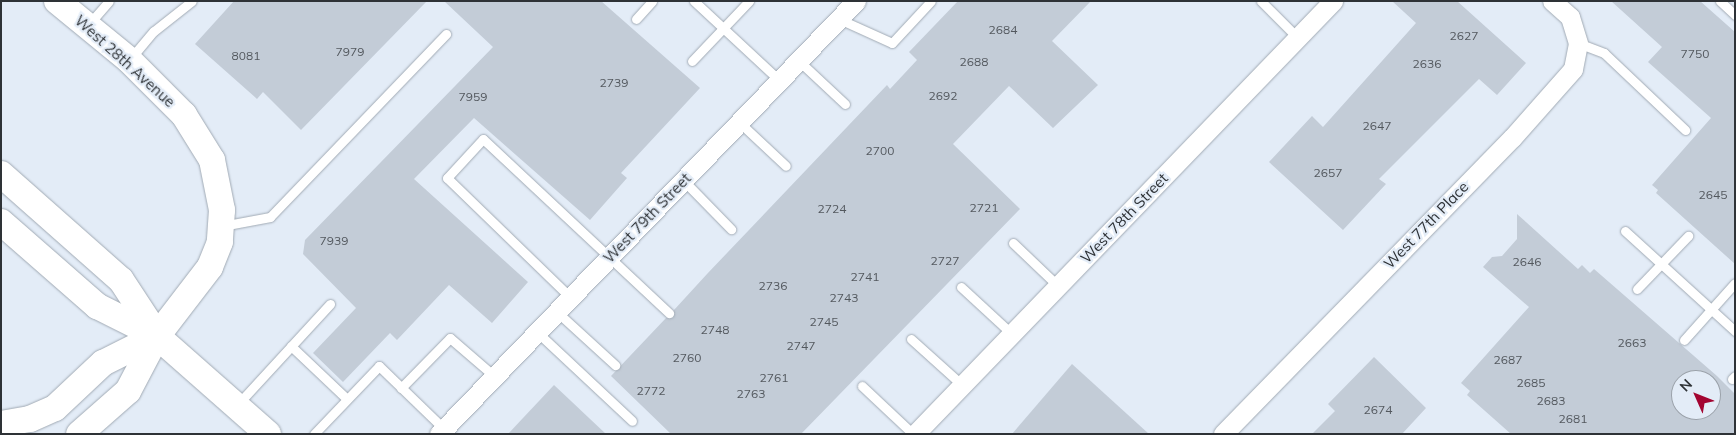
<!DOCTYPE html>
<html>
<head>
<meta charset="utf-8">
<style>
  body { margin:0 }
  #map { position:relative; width:1736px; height:435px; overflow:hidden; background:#e3ecf7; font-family:Mulish,sans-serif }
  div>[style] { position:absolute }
  .building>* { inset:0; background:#c3ccd7 }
  .roads { filter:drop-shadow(0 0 1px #a1aab4) drop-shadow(0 0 1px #a1aab4) }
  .lane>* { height:9px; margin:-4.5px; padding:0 4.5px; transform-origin:4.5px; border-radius:4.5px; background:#fff }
  .street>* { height:19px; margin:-9.5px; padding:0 9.5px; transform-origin:9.5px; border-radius:9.5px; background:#fff }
  .secondary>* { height:26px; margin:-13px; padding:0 13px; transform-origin:13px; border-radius:13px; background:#fff }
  span { translate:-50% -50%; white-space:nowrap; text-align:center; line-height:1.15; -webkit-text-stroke:4.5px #e3ecf7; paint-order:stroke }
  .number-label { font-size:12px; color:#53585e }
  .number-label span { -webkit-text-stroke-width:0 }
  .street-label { font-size:15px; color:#2e3236 }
  .frame { position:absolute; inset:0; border:2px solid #2e3236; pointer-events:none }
  .north { position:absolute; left:1671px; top:370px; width:50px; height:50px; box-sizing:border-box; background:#e3ecf7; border:1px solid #9ba2aa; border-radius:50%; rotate:314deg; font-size:14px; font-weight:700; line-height:20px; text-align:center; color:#2e3236 }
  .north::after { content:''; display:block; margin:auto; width:18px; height:22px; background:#a30431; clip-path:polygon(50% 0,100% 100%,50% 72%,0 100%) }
</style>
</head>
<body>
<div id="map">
  <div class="building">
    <i style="clip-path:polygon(234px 1px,427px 1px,301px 130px,263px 92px,257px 99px,195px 44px)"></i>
    <i style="clip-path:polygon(444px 1px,601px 1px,700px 88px,621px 173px,627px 178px,590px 220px,474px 118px,414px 179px,528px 282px,492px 323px,449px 285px,397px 340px,390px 333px,343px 382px,313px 353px,356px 308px,303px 254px,305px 240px,493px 47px)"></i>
    <i style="clip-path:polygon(958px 1px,1091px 1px,1052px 41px,1098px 85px,1053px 128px,1009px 86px,953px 144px,1020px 209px,801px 434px,671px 434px,611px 376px,666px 318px,673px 318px,674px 310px,707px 274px,887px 85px,890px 89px,917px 60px,909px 52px)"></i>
    <i style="clip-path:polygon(1392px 1px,1457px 1px,1526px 63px,1497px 95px,1479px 79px,1379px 179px,1386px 184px,1343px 230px,1269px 162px,1312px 116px,1323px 127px,1416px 23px)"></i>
    <i style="clip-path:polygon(1611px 1px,1700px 1px,1735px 32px,1735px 264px,1656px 193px,1658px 190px,1652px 185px,1711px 118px,1648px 62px,1662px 47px)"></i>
    <i style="clip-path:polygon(evenodd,1517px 214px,1578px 269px,1582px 265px,1590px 273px,1594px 269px,1717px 376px,1735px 394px,1735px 434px,1511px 434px,1467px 395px,1470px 391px,1461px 383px,1529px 307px,1483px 267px,1492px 257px,1502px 256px,1517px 239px,1517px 214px,1681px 380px,1711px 380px,1711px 410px,1681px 410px,1681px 380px)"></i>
    <i style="clip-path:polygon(1374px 357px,1426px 408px,1402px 434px,1312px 434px,1335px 411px,1328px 404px)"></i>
    <i style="clip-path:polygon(1072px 364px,1149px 434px,1012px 434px)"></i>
    <i style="clip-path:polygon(554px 385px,606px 434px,508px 434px)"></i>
  </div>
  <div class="roads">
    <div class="lane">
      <i style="left:694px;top:1px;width:116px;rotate:42.9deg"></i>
      <i style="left:1261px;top:1px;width:52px;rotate:45deg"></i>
      <i style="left:1720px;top:1px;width:21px;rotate:43deg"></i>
      <i style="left:636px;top:19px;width:24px;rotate:-48deg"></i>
      <i style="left:839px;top:19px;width:58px;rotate:24.4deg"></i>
      <i style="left:892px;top:43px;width:57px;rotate:-47.1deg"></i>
      <i style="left:89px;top:24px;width:30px;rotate:-49deg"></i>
      <i style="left:1578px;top:43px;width:28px;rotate:21deg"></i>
      <i style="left:1604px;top:53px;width:112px;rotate:43.5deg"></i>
      <i style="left:131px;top:58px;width:35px;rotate:-50deg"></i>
      <i style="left:154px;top:31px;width:48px;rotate:-38.3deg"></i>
      <i style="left:692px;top:61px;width:83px;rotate:-46.5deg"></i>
      <i style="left:799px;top:61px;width:63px;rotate:43.1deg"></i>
      <i style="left:739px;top:122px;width:64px;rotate:43.1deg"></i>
      <i style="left:683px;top:180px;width:69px;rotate:45.6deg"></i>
      <i style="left:222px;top:226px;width:49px;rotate:-10.6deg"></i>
      <i style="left:270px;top:217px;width:254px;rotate:-46.1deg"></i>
      <i style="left:1625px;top:231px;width:149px;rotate:42.3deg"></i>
      <i style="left:1013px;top:243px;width:62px;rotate:43.7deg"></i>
      <i style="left:961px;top:287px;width:69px;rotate:42.7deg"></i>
      <i style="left:1637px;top:289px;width:74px;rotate:-46.1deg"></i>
      <i style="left:570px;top:297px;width:171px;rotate:-135.9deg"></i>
      <i style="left:447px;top:178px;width:53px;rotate:-47.3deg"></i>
      <i style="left:483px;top:139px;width:255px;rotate:43.1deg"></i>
      <i style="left:557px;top:312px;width:79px;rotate:42.4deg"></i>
      <i style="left:537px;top:332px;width:130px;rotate:43.1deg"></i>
      <i style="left:911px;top:339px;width:69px;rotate:42deg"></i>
      <i style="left:1684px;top:340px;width:76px;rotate:-48.2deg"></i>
      <i style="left:291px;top:346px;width:77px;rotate:43.4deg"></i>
      <i style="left:1732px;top:379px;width:4px;rotate:-45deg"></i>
      <i style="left:862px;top:386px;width:70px;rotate:43.3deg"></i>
      <i style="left:401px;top:388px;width:70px;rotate:-45.6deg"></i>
      <i style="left:450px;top:338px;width:58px;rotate:40.8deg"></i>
      <i style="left:238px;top:404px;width:136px;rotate:-47.4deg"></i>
      <i style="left:314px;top:434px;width:94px;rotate:-46.3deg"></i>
      <i style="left:379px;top:366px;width:91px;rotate:44.1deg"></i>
    </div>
    <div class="street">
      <i style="left:439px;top:434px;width:601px;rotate:-46.08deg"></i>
      <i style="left:915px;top:434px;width:602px;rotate:-46.01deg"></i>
      <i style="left:1223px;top:434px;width:414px;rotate:-45.7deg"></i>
      <i style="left:1512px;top:138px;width:92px;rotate:-48.5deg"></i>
      <i style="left:1573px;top:69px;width:26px;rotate:-79deg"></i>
      <i style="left:1578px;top:43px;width:27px;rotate:-107deg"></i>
      <i style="left:1570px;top:17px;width:24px;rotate:-138deg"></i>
    </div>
    <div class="secondary">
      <i style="left:57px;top:1px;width:93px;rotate:39.3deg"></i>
      <i style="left:129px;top:60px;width:78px;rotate:45deg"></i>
      <i style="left:184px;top:115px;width:53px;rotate:58.1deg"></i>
      <i style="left:212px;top:160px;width:51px;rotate:78.7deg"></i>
      <i style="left:222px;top:210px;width:32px;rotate:94deg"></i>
      <i style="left:220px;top:242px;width:27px;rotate:112deg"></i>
      <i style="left:210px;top:267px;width:87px;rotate:127.5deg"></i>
      <i style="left:157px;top:336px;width:62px;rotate:117.8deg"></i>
      <i style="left:128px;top:391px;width:65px;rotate:138.7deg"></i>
      <i style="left:1px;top:174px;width:160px;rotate:41.5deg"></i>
      <i style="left:121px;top:280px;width:66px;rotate:56.8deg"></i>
      <i style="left:1px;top:222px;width:128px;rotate:41.2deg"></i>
      <i style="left:97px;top:306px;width:67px;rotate:26.6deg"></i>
      <i style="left:157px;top:336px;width:148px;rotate:41.4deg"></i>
      <i style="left:1px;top:424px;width:29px;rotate:-10deg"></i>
      <i style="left:30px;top:419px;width:27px;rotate:-24deg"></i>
      <i style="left:55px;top:408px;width:66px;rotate:-43.2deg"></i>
      <i style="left:103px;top:363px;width:60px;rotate:-26.6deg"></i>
    </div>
  </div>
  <div class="number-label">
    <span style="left:1003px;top:30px">2684</span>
    <span style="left:1464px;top:36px">2627</span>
    <span style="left:350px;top:52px">7979</span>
    <span style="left:1695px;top:54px">7750</span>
    <span style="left:246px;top:56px">8081</span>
    <span style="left:974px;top:62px">2688</span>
    <span style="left:1427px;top:64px">2636</span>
    <span style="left:614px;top:83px">2739</span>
    <span style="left:943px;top:96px">2692</span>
    <span style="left:473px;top:97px">7959</span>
    <span style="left:1377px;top:126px">2647</span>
    <span style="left:880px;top:151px">2700</span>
    <span style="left:1328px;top:173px">2657</span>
    <span style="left:1713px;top:195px">2645</span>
    <span style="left:984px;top:208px">2721</span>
    <span style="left:832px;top:209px">2724</span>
    <span style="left:334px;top:241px">7939</span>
    <span style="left:945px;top:261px">2727</span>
    <span style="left:1527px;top:262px">2646</span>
    <span style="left:865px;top:277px">2741</span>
    <span style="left:773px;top:286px">2736</span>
    <span style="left:844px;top:298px">2743</span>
    <span style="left:824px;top:322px">2745</span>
    <span style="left:715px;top:330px">2748</span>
    <span style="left:1632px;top:343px">2663</span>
    <span style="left:801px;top:346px">2747</span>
    <span style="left:687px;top:358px">2760</span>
    <span style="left:1508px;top:360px">2687</span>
    <span style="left:774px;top:378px">2761</span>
    <span style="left:1531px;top:383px">2685</span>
    <span style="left:651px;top:391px">2772</span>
    <span style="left:751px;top:394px">2763</span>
    <span style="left:1551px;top:401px">2683</span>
    <span style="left:1378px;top:410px">2674</span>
    <span style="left:1573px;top:419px">2681</span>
  </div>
  <div class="street-label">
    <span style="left:125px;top:61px;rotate:42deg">West 28th Avenue</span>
    <span style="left:647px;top:218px;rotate:-46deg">West 79th Street</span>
    <span style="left:1124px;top:218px;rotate:-46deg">West 78th Street</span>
    <span style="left:1426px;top:225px;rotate:-46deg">West 77th Place</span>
  </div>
  <div class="frame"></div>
  <div class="north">N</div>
</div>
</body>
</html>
